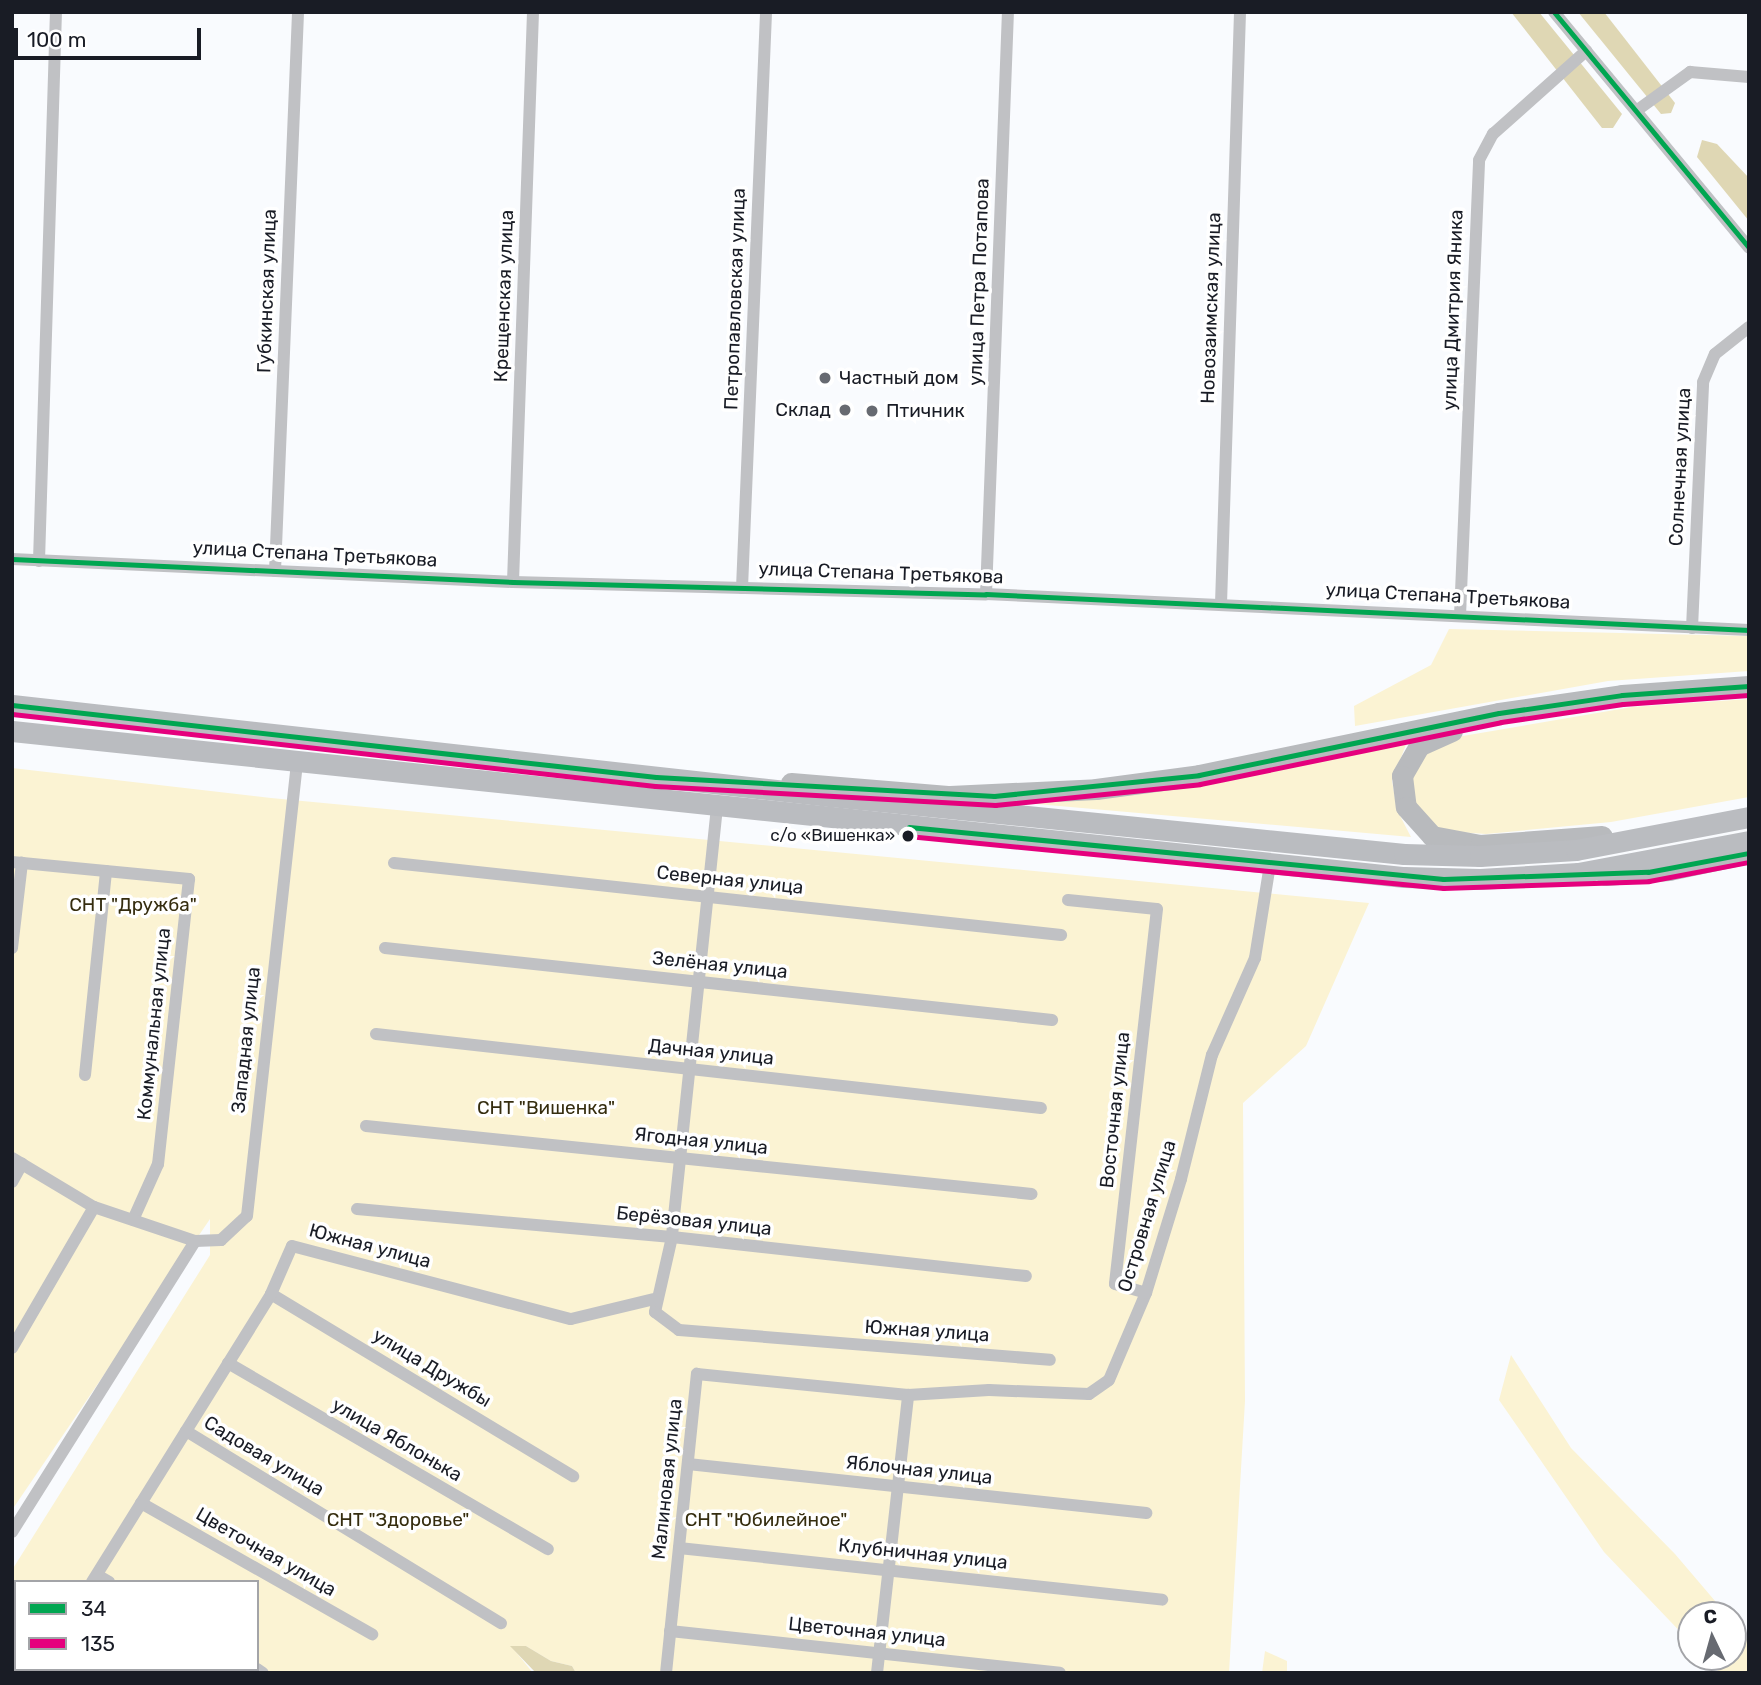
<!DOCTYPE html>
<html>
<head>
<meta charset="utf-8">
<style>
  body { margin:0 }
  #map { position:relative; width:1761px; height:1685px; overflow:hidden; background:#f9fbfe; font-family:Rubik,sans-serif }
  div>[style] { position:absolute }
  .green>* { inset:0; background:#fbf3d3 }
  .forest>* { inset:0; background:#dfd7b4 }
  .minor>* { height:12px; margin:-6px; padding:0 6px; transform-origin:6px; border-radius:6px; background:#c0c1c4 }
  .primary>* { height:21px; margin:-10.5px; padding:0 10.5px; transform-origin:10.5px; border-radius:10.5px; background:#b8babd }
  .trunk>* { height:21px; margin:-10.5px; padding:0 10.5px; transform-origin:10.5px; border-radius:10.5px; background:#babcc0 }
  .bus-1>* { height:5px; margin:-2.5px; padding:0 2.5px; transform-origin:2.5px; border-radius:2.5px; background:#00a651 }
  .bus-2>* { height:5px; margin:-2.5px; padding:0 2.5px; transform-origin:2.5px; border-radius:2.5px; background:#e5007d }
  .dots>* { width:19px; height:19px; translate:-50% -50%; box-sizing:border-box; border:4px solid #fff; border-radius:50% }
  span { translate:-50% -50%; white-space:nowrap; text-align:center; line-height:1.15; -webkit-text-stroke:7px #fff; paint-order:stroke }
  .bus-label { font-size:17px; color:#191c25 }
  .right { translate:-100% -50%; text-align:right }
  .street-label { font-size:19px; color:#191c25 }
  .poi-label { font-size:19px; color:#191c25 }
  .left { translate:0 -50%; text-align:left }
  .park-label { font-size:19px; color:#352d0f }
  .frame { position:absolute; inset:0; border:14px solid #191c25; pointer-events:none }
  .legend { position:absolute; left:14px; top:1580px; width:245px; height:91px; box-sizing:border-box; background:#fff; border:2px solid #a3a4a8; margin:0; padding:9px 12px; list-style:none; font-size:21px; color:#191c25 }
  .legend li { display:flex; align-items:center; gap:14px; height:35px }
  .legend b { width:35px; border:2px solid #a3a4a8 }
  .north { position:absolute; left:1677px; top:1601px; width:70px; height:70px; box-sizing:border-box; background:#fff; border:2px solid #a3a4a8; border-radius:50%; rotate:355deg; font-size:19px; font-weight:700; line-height:28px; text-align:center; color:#191c25 }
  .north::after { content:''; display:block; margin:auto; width:24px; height:32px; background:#676a71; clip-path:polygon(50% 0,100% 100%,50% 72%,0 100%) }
  .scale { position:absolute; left:14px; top:28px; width:187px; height:32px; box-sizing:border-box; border:4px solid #191c25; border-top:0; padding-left:9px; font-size:21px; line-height:24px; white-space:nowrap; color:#191c25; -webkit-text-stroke:5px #fff; paint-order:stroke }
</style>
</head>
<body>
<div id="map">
  <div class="green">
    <i style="clip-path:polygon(1449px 629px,1749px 636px,1749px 671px,1608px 681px,1355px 726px,1354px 706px,1431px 665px)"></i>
    <i style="clip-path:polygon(1749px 699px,1749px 797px,1611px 822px,1486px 834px,1443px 831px,1416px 809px,1411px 780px,1418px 759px,1451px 738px,1632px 707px)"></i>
    <i style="clip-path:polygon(1407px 742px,1392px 781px,1397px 810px,1411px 837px,1025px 803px,1071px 800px)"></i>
    <i style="clip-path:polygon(evenodd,12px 768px,271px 798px,1369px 903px,1306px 1046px,1243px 1103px,1245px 1401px,1229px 1673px,576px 1673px,572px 1666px,551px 1661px,526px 1646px,511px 1646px,533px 1673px,12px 1673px,12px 1570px,210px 1255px,210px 1219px,12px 1510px,12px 768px,16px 1582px,257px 1582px,257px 1669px,16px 1669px,16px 1582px)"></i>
    <i style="clip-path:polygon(1511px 1355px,1571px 1448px,1675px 1554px,1727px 1615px,1691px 1615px,1691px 1643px,1604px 1552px,1499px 1400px)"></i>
    <i style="clip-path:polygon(1733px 1623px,1749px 1642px,1749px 1673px,1720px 1673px,1705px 1657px,1733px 1657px)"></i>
    <i style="clip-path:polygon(1265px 1651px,1287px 1661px,1287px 1673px,1262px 1673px)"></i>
  </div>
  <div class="forest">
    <i style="clip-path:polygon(1511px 12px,1539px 12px,1622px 114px,1613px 128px,1602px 128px)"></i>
    <i style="clip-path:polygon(1578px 12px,1604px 12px,1675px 103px,1671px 113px,1661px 114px)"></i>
    <i style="clip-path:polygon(1702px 140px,1717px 144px,1749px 178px,1749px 221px,1697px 157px)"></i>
    <i style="clip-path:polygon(510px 1646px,526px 1646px,551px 1661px,572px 1666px,576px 1673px,536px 1673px)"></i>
  </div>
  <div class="minor">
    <i style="left:1554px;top:12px;width:306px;rotate:50.4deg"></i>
    <i style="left:1636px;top:111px;width:67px;rotate:-35.8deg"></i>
    <i style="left:1690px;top:72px;width:59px;rotate:4.8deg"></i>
    <i style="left:12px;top:559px;width:502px;rotate:2.63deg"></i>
    <i style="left:513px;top:582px;width:473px;rotate:1.5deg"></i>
    <i style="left:986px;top:594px;width:764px;rotate:2.7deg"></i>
    <i style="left:39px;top:561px;width:549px;rotate:-88.23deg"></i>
    <i style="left:275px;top:571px;width:559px;rotate:-87.64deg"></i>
    <i style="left:513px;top:582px;width:570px;rotate:-87.99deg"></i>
    <i style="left:742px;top:588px;width:576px;rotate:-87.61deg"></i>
    <i style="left:986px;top:594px;width:582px;rotate:-87.84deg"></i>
    <i style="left:1221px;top:604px;width:592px;rotate:-88.16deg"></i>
    <i style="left:1460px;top:616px;width:456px;rotate:-87.6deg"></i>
    <i style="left:1479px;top:160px;width:30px;rotate:-62deg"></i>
    <i style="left:1493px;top:134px;width:125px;rotate:-41.7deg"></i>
    <i style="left:1692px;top:628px;width:246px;rotate:-87.4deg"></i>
    <i style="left:1703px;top:382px;width:30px;rotate:-67deg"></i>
    <i style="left:1715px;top:354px;width:43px;rotate:-38.5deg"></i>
    <i style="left:717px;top:807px;width:432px;rotate:96deg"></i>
    <i style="left:672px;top:1237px;width:77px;rotate:102.8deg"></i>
    <i style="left:655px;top:1312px;width:30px;rotate:37deg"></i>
    <i style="left:679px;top:1330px;width:372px;rotate:4.6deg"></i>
    <i style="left:12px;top:862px;width:178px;rotate:5.5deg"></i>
    <i style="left:189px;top:879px;width:287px;rotate:96.2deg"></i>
    <i style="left:158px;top:1164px;width:61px;rotate:114.1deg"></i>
    <i style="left:394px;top:863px;width:671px;rotate:6.16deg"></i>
    <i style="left:1068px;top:900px;width:89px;rotate:5.8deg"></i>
    <i style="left:1157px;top:909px;width:377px;rotate:96.4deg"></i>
    <i style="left:1115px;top:1284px;width:32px;rotate:16deg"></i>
    <i style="left:12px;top:948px;width:86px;rotate:-83.3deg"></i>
    <i style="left:385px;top:948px;width:671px;rotate:6.16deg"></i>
    <i style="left:376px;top:1034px;width:669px;rotate:6.35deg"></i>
    <i style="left:85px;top:1075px;width:205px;rotate:-84.1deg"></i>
    <i style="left:366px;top:1126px;width:669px;rotate:5.83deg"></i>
    <i style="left:12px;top:1158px;width:96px;rotate:30.9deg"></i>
    <i style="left:94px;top:1207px;width:107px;rotate:18.6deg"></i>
    <i style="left:195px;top:1241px;width:26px;rotate:-2deg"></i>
    <i style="left:221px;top:1240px;width:35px;rotate:-43deg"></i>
    <i style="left:247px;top:1216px;width:459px;rotate:-83.7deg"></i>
    <i style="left:12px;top:1182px;width:21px;rotate:-61deg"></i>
    <i style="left:357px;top:1209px;width:316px;rotate:5.1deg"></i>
    <i style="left:672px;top:1237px;width:356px;rotate:6.3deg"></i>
    <i style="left:271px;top:1294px;width:353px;rotate:31.1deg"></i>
    <i style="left:12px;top:1348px;width:163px;rotate:-59.8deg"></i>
    <i style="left:228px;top:1363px;width:370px;rotate:30.2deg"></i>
    <i style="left:186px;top:1431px;width:369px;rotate:31.4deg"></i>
    <i style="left:688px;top:1464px;width:461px;rotate:6.1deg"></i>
    <i style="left:141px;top:1503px;width:266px;rotate:29.6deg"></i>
    <i style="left:12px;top:1532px;width:344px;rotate:-57.8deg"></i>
    <i style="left:679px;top:1548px;width:486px;rotate:6.1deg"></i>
    <i style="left:97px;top:1575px;width:14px;rotate:30deg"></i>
    <i style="left:92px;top:1582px;width:339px;rotate:-58.1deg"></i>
    <i style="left:271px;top:1294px;width:52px;rotate:-66.4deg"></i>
    <i style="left:292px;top:1246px;width:288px;rotate:14.7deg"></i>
    <i style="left:571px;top:1319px;width:85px;rotate:-13.5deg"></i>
    <i style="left:12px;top:1631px;width:4px;rotate:27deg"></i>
    <i style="left:670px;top:1631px;width:392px;rotate:6.1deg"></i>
    <i style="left:78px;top:1669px;width:7px;rotate:34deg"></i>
    <i style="left:257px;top:1669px;width:7px;rotate:34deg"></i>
    <i style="left:666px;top:1673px;width:301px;rotate:-84.1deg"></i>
    <i style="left:697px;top:1374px;width:212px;rotate:5.7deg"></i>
    <i style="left:908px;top:1395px;width:81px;rotate:-3.5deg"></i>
    <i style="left:989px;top:1390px;width:100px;rotate:2.3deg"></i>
    <i style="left:1089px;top:1394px;width:24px;rotate:-35deg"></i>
    <i style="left:1109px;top:1380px;width:95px;rotate:-67deg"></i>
    <i style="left:1146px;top:1293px;width:119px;rotate:-72.9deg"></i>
    <i style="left:1181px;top:1179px;width:128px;rotate:-76deg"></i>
    <i style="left:1212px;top:1055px;width:106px;rotate:-66.1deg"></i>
    <i style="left:1255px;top:958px;width:95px;rotate:-80.9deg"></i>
    <i style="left:877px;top:1673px;width:280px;rotate:-83.6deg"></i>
  </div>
  <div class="primary">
    <i style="left:1452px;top:731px;width:36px;rotate:156deg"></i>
    <i style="left:1419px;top:746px;width:34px;rotate:120deg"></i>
    <i style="left:1402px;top:776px;width:31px;rotate:83deg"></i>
    <i style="left:1406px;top:807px;width:39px;rotate:48deg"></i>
    <i style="left:1432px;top:836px;width:49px;rotate:10.6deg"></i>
    <i style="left:1480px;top:845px;width:122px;rotate:-4.2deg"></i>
    <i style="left:791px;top:783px;width:160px;rotate:4.7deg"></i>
    <i style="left:950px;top:796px;width:146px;rotate:-2.7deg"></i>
    <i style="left:1096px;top:789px;width:104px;rotate:-7.7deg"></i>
    <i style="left:1199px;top:775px;width:306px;rotate:-11.7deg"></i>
    <i style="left:1499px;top:713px;width:124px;rotate:-8.3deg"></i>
    <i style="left:1622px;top:695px;width:127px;rotate:-4.1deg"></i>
    <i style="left:1606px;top:875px;width:63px;rotate:-4.5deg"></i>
    <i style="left:1669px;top:870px;width:82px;rotate:-12deg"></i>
  </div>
  <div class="trunk">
    <i style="left:12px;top:705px;width:823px;rotate:6.35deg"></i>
    <i style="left:830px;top:796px;width:577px;rotate:5.77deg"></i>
    <i style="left:1404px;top:854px;width:76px;rotate:1.5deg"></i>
    <i style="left:1480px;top:856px;width:96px;rotate:-3.6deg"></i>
    <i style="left:1576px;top:850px;width:176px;rotate:-10.8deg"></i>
    <i style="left:12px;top:731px;width:1400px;rotate:5.99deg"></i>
    <i style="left:1404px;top:877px;width:76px;rotate:1.5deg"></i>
    <i style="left:1480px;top:879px;width:98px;rotate:-3.5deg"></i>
    <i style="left:1578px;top:873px;width:174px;rotate:-10.6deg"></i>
  </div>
  <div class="bus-1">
    <i style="left:1554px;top:12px;width:306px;rotate:50.4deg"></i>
    <i style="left:12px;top:559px;width:502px;rotate:2.63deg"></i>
    <i style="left:513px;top:582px;width:473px;rotate:1.5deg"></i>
    <i style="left:986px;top:594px;width:764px;rotate:2.7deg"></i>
    <i style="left:12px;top:705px;width:648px;rotate:6.38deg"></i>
    <i style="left:656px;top:777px;width:339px;rotate:3.2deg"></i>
    <i style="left:994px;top:796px;width:206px;rotate:-5.8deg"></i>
    <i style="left:1199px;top:775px;width:306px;rotate:-11.7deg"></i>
    <i style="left:1499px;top:713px;width:124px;rotate:-8.3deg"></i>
    <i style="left:1622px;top:695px;width:127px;rotate:-4.1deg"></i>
    <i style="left:909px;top:827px;width:537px;rotate:5.56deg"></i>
    <i style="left:1443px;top:879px;width:205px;rotate:-2deg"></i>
    <i style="left:1648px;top:872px;width:103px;rotate:-10.7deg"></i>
  </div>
  <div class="bus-2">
    <i style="left:12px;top:714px;width:647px;rotate:6.39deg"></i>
    <i style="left:655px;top:786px;width:341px;rotate:3.2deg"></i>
    <i style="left:995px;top:805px;width:206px;rotate:-5.8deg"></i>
    <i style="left:1200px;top:784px;width:307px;rotate:-11.6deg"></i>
    <i style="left:1501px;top:722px;width:123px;rotate:-8.4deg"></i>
    <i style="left:1623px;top:704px;width:126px;rotate:-4.1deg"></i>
    <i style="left:908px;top:836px;width:538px;rotate:5.55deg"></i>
    <i style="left:1443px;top:888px;width:206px;rotate:-1.9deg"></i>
    <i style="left:1649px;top:881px;width:102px;rotate:-10.8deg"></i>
  </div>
  <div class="dots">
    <i style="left:825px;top:378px;background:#676a71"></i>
    <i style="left:845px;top:410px;background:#676a71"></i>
    <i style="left:872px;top:411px;background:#676a71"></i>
    <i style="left:908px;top:836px;background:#191c25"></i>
  </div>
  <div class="bus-label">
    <span class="right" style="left:895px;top:836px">с/о «Вишенка»</span>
  </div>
  <div class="street-label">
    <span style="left:979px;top:282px;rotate:-88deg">улица Петра Потапова</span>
    <span style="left:267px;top:291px;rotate:-88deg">Губкинская улица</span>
    <span style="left:504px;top:296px;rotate:-88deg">Крещенская улица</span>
    <span style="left:735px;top:299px;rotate:-88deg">Петропавловская улица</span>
    <span style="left:1211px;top:308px;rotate:-88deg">Новозаимская улица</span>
    <span style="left:1453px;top:310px;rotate:-88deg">улица Дмитрия Яника</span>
    <span style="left:1680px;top:467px;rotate:-87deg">Солнечная улица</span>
    <span style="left:315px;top:554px;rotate:3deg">улица Степана Третьякова</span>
    <span style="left:881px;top:573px;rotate:2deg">улица Степана Третьякова</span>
    <span style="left:1448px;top:596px;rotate:3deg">улица Степана Третьякова</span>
    <span style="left:730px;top:880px;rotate:6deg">Северная улица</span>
    <span style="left:720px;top:965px;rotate:6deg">Зелёная улица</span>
    <span style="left:154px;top:1024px;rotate:-84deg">Коммунальная улица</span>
    <span style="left:246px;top:1040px;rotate:-84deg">Западная улица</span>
    <span style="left:711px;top:1052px;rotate:6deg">Дачная улица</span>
    <span style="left:1115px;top:1110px;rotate:-84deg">Восточная улица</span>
    <span style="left:701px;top:1141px;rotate:6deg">Ягодная улица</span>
    <span style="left:1147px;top:1216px;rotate:-73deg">Островная улица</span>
    <span style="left:694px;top:1221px;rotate:6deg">Берёзовая улица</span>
    <span style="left:370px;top:1246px;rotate:15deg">Южная улица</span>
    <span style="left:927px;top:1331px;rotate:4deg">Южная улица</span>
    <span style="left:432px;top:1368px;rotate:31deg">улица Дружбы</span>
    <span style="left:397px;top:1440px;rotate:30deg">улица Яблонька</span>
    <span style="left:264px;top:1456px;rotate:31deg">Садовая улица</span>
    <span style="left:919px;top:1470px;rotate:6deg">Яблочная улица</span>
    <span style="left:667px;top:1479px;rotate:-84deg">Малиновая улица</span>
    <span style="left:266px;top:1552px;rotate:30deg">Цветочная улица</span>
    <span style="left:923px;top:1554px;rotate:6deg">Клубничная улица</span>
    <span style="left:867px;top:1632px;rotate:6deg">Цветочная улица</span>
  </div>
  <div class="poi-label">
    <span class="left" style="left:839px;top:378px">Частный дом</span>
    <span class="right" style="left:831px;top:410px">Склад</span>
    <span class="left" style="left:886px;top:411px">Птичник</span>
  </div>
  <div class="park-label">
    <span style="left:133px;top:905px">СНТ "Дружба"</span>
    <span style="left:546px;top:1108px">СНТ "Вишенка"</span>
    <span style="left:398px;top:1520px">СНТ "Здоровье"</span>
    <span style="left:766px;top:1520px">СНТ "Юбилейное"</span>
  </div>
  <div class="frame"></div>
  <ul class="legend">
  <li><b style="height:9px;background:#00a651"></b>34</li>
  <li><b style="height:9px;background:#e5007d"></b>135</li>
  </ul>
  <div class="north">С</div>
  <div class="scale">100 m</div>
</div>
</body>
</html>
